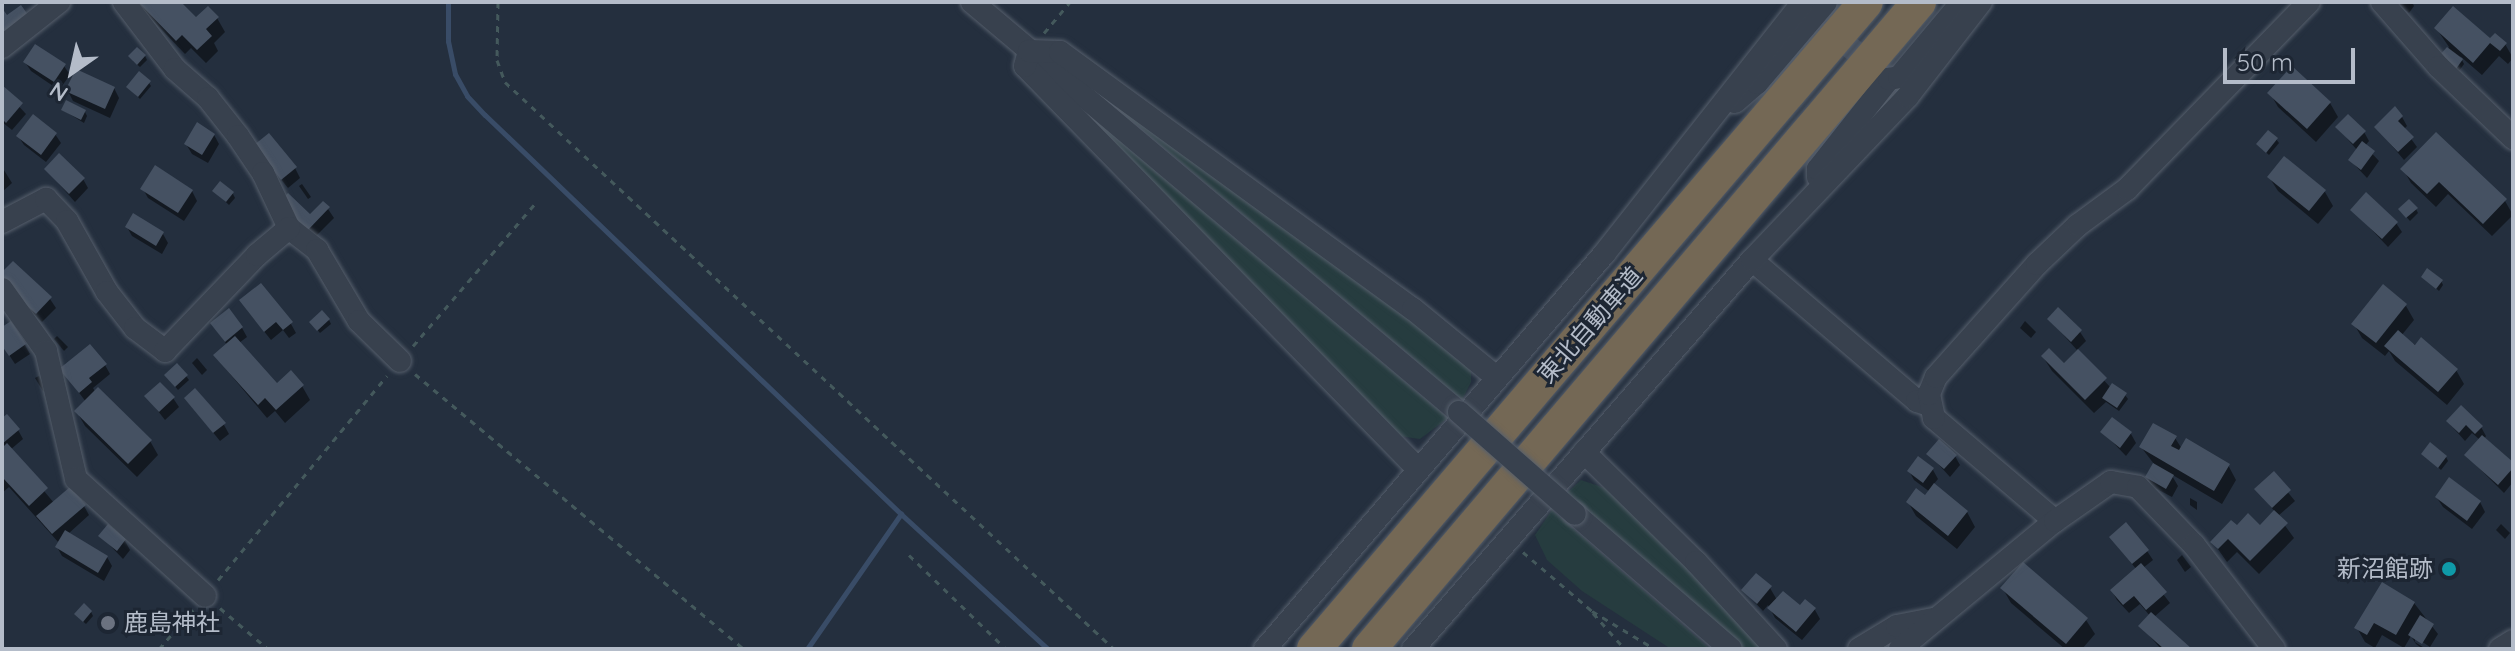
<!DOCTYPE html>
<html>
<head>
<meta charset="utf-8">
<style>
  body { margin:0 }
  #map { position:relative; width:2515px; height:651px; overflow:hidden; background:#242f3e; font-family:Quicksand,"Noto Sans JP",sans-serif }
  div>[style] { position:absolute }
  .green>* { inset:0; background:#263c3f }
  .shadow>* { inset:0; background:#0007 }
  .stream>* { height:5px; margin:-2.5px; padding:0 2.5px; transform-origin:2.5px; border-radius:2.5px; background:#394c67 }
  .building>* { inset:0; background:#455162 }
  .minor-tunnel>* { height:22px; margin-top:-11px; transform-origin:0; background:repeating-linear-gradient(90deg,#3a4453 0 22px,transparent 0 33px) }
  .path>* { height:3px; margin-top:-1.5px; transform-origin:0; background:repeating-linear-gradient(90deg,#44595c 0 6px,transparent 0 12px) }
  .roads { filter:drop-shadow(0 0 2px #565f6c) drop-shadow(0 0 2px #565f6c) }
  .minor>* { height:22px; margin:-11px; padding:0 11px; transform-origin:11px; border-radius:11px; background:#38414e }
  .highway>* { height:34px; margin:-17px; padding:0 17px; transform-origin:17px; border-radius:17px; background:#746855 }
  .bridges { filter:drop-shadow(0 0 2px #565f6c) drop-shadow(0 0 2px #565f6c) }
  .minor-bridge>* { height:22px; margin:-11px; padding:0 11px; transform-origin:11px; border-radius:11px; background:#38414e }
  .dots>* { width:22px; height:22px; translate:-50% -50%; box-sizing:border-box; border:4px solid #1d2633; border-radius:50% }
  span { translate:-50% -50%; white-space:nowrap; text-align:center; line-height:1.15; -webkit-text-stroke:6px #1d2633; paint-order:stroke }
  .street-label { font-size:24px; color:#b4bcc9 }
  .poi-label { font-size:24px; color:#b4bcc9 }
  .right { translate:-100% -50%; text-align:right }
  .left { translate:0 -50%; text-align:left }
  .frame { position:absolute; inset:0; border:4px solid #b4bcc9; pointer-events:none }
  .north { position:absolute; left:32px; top:32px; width:80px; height:80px; -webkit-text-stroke:6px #1d2633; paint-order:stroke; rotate:214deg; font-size:22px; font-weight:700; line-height:32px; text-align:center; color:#b4bcc9 }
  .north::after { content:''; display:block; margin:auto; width:28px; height:36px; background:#b4bcc9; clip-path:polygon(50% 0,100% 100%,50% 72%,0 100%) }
  .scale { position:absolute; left:2223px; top:48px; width:132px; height:36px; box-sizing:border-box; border:4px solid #b4bcc9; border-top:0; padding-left:10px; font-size:24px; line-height:28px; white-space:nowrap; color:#b4bcc9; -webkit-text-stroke:6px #1d2633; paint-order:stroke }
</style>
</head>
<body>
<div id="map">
  <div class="green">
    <i style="clip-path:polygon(1066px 65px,1414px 318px,1471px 370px,1471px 382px,1462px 400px)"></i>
    <i style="clip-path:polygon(1051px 83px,1448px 418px,1420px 439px,1398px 436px)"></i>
    <i style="clip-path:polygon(1581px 480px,1614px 491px,1765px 649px,1743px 649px,1567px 493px)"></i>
    <i style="clip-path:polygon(1552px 510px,1710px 649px,1671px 649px,1582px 591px,1547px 560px,1535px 535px)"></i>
  </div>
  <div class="shadow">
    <i style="clip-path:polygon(135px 2px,178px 2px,196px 20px,217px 18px,225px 32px,214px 43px,218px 51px,206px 63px,191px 48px,185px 54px)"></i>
    <i style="clip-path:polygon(2396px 2px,2412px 2px,2414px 6px,2409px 13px)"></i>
    <i style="clip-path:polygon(2436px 28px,2505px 44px,2513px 58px,2508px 64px,2499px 56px,2482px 75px,2460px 56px,2464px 64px,2459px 71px,2442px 57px,2449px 47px)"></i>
    <i style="clip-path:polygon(145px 56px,147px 60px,140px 67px,133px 61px)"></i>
    <i style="clip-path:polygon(25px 62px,64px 66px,70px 75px,59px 90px,31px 71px)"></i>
    <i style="clip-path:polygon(149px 83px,151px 86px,140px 99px,128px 87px)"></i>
    <i style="clip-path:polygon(2px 88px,26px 114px,12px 130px,2px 122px)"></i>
    <i style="clip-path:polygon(114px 88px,119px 98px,110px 118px,73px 101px,68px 91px)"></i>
    <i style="clip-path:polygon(2270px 93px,2330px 103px,2338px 117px,2316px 142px,2278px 107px)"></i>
    <i style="clip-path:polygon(63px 110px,85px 112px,87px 116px,84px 123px)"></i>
    <i style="clip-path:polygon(2402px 117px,2407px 126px,2404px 129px,2417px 147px,2404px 160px,2376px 127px)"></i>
    <i style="clip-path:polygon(2338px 128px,2364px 132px,2369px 141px,2365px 146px,2379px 161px,2367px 178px,2350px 160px,2357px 150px)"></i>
    <i style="clip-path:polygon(55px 134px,61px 143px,46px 162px,24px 145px,18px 136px)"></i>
    <i style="clip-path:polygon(214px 135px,219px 144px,208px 163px,192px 154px,186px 144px)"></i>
    <i style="clip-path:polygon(2276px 139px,2279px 143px,2269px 155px,2261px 148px)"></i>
    <i style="clip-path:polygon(261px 155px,295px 168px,300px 178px,288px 188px)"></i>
    <i style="clip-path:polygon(2px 167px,12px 183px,2px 192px)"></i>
    <i style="clip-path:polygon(46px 169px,83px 179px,88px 188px,75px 202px)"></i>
    <i style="clip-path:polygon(2403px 169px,2505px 201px,2513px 215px,2492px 236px,2448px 194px,2436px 207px,2411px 183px)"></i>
    <i style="clip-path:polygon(2269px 177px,2325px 192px,2333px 206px,2318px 224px,2278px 191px)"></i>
    <i style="clip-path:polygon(302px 184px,311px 197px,308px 199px,299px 186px)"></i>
    <i style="clip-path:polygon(143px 189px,192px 191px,197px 201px,184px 221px,148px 198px)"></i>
    <i style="clip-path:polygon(214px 191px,233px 194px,235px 198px,229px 205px)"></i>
    <i style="clip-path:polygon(328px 209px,334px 218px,314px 238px,286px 211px,310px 217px)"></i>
    <i style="clip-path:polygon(2416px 209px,2418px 213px,2410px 221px,2403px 213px)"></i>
    <i style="clip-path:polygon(2353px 210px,2396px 223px,2402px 232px,2388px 247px)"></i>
    <i style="clip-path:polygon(127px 227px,163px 234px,168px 243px,162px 254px,132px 236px)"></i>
    <i style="clip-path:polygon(2px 275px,50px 299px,56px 308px,42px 322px,5px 287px)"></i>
    <i style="clip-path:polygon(2423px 277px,2441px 281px,2443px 285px,2439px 291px)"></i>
    <i style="clip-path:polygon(2406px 306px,2414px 320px,2401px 336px,2456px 370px,2464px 384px,2447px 405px,2395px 361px,2389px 351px,2385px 356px,2362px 338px,2354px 324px)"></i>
    <i style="clip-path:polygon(247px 310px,291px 324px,296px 333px,289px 338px,283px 330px,271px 340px)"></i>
    <i style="clip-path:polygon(2049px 319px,2080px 332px,2086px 341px,2077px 350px)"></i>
    <i style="clip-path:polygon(329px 320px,331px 324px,320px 333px,314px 326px)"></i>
    <i style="clip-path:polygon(2025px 321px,2036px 332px,2031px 338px,2020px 328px)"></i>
    <i style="clip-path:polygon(212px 324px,242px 328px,247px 337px,239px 343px,277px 386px,302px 386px,310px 400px,285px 423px,275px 411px,267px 418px,215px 356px,227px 345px)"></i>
    <i style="clip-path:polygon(2px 330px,25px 345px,30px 354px,15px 364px,2px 344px)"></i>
    <i style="clip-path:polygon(57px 336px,68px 347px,64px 351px,54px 339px)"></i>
    <i style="clip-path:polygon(2078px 352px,2111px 388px,2125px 395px,2128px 399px,2119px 411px,2106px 402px,2094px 413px,2052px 371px,2043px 357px,2064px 366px)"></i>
    <i style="clip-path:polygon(197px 358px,207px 370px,202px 375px,192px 363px)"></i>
    <i style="clip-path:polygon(105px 365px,110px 374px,93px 388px,96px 393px,150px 441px,158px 455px,137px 477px,85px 426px,77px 412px,86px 402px,62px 370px)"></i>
    <i style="clip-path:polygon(39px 376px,46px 390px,43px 391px,35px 378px)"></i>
    <i style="clip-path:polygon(186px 376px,189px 380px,178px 390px,169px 379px)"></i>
    <i style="clip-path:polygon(147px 397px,173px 398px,179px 407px,165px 420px)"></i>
    <i style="clip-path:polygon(186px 399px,224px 425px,229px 434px,220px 441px)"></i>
    <i style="clip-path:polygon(2px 420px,18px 430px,23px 439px,10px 450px,54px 503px,84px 506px,89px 515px,68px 534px,107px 557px,112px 566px,104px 581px,62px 556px,57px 547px,59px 543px,9px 487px,2px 493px)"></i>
    <i style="clip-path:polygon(2448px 422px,2481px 427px,2486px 436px,2484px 439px,2513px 465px,2513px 482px,2504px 493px,2467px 456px,2480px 440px,2472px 433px,2465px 441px)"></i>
    <i style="clip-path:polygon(2103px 432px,2131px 434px,2136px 443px,2126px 456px)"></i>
    <i style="clip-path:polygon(2175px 438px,2182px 449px,2228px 465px,2236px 480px,2222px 504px,2171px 474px,2178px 486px,2172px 497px,2153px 487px,2147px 477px,2154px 464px,2141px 447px)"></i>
    <i style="clip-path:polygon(1929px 454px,1955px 456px,1960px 465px,1950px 477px)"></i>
    <i style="clip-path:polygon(2423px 454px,2446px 457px,2448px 461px,2441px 470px)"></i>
    <i style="clip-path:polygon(1933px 470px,1938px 479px,1933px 485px,1967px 512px,1975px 527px,1957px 549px,1916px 516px,1908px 502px,1925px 498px,1930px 492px,1914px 480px,1909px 471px)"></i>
    <i style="clip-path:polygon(2273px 474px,2295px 501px,2278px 516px,2294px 538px,2259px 574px,2237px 552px,2227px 562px,2213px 542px,2260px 528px,2275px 512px,2257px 489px)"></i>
    <i style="clip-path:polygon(2190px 498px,2197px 502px,2197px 510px,2190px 505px)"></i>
    <i style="clip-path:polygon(2437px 498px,2480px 502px,2485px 512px,2472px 529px,2443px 507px)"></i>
    <i style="clip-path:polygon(2501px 524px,2510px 533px,2505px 539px,2496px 530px)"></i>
    <i style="clip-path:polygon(101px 536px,125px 541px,130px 550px,123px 559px)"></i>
    <i style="clip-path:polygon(2117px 546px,2147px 551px,2153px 560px,2143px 568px,2170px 603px,2154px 617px,2189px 649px,2161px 649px,2141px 626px,2150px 616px,2140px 604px,2129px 613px,2117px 600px,2112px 591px,2137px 570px)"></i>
    <i style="clip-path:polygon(2182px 555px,2191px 567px,2185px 572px,2177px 560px)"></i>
    <i style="clip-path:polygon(1770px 588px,1777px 600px,1800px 608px,1806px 602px,1815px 610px,1820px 619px,1802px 640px,1775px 618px,1768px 605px,1763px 611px,1743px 590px)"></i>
    <i style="clip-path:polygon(2003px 589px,2086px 620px,2095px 634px,2082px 649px,2065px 649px,2011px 603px)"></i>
    <i style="clip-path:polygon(2414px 603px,2438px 634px,2430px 647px,2415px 637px,2415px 642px,2426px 649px,2423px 649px,2416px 644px,2411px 636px,2404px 648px,2382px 635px,2375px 648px,2365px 642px,2357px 628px)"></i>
    <i style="clip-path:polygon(91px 612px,93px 616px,86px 624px,79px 618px)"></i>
  </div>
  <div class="stream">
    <i style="left:448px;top:2px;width:39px;rotate:90deg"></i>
    <i style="left:448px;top:41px;width:34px;rotate:78deg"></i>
    <i style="left:455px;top:74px;width:25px;rotate:61deg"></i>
    <i style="left:467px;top:96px;width:26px;rotate:47deg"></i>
    <i style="left:485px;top:115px;width:576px;rotate:43.81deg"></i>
    <i style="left:901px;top:514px;width:200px;rotate:42.6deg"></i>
    <i style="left:807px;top:649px;width:165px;rotate:-55.2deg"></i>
  </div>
  <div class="building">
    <i style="clip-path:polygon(138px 2px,181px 2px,196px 17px,208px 6px,219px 17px,206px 29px,212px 36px,197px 50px,182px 35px,176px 41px)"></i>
    <i style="clip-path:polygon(21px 5px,31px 19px,2px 33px,2px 8px,7px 15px)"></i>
    <i style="clip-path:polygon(2453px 6px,2490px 38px,2495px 33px,2507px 43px,2500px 51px,2490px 43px,2473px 63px,2434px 28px)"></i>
    <i style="clip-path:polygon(35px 44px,66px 64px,54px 82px,23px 62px)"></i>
    <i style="clip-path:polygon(137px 47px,146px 55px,137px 65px,128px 56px)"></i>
    <i style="clip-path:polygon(2447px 47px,2463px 59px,2456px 69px,2439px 56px)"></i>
    <i style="clip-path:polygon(2292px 66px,2331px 102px,2307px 129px,2267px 93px)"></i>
    <i style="clip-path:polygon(76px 69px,115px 87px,105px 109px,65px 91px)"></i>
    <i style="clip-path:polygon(139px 71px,151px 81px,138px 97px,126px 87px)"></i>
    <i style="clip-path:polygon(2px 85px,23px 103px,6px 123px,2px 119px)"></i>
    <i style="clip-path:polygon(66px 100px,86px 110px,81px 120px,61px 110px)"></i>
    <i style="clip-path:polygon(2395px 106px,2403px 116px,2398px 121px,2414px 137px,2398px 152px,2374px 127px)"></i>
    <i style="clip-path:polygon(33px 114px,57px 133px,41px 155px,16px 136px)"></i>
    <i style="clip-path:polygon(2348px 114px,2366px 131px,2353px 144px,2335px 127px)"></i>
    <i style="clip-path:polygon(197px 122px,215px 134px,202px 155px,184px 144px)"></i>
    <i style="clip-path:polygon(2268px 130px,2278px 138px,2266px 153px,2256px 144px)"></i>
    <i style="clip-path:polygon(2436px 132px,2507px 199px,2483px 224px,2439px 182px,2427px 194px,2400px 169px)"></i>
    <i style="clip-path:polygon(269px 133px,297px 167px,281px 180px,254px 145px)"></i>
    <i style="clip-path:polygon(2362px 141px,2375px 151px,2361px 170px,2348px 160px)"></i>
    <i style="clip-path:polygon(59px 153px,85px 178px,69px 194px,44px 169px)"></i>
    <i style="clip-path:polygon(2284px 156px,2326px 190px,2309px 211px,2267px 177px)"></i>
    <i style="clip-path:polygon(155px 165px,193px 190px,178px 213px,140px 189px)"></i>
    <i style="clip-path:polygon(220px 181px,234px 192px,226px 202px,212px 191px)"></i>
    <i style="clip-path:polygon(2366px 192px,2398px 222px,2382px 239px,2350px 210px)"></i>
    <i style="clip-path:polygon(288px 193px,310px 214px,323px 201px,330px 207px,308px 230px,279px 202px)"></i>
    <i style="clip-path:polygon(2409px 199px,2418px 208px,2406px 218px,2398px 209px)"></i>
    <i style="clip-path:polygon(133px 213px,164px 232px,156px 246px,125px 227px)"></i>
    <i style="clip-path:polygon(13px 261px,52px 297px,36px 314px,2px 283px,2px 272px)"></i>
    <i style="clip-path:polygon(2427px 268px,2443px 280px,2436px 289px,2421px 277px)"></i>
    <i style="clip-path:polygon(261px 283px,293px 322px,283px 330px,276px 322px,264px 332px,239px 300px)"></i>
    <i style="clip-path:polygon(2383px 284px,2407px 304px,2376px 343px,2351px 324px)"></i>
    <i style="clip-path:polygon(2058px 307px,2082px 330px,2071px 342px,2047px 319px)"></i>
    <i style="clip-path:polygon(229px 308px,243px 327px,225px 342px,210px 323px)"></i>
    <i style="clip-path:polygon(322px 310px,330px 319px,317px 331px,309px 322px)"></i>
    <i style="clip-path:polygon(11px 321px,26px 344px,9px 356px,2px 346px,2px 327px)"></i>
    <i style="clip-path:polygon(2398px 330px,2415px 345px,2421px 337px,2458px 369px,2438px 392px,2384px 346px)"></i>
    <i style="clip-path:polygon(235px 336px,277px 383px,291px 370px,304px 385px,276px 410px,265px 398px,258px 405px,213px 355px)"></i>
    <i style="clip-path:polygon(90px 344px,107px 364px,89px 378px,92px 382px,79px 393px,59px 369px)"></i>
    <i style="clip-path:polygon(2049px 348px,2064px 363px,2078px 349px,2107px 378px,2085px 400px,2041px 356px)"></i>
    <i style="clip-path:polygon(177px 363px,188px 375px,175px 387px,164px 375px)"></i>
    <i style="clip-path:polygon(160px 382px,175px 397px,159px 412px,144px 396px)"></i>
    <i style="clip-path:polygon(2112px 383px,2127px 393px,2117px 408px,2102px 398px)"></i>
    <i style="clip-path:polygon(98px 387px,152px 440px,128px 464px,74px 411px)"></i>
    <i style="clip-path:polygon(195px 388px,226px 423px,213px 433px,184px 398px)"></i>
    <i style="clip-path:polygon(2461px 405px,2483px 426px,2475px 434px,2466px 425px,2459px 433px,2446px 421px)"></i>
    <i style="clip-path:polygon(7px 414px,20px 429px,2px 444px,2px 418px)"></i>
    <i style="clip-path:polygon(2112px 417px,2132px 432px,2120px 448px,2100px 432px)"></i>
    <i style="clip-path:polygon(2153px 423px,2177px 436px,2171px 446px,2179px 450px,2186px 438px,2230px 464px,2214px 491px,2139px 447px)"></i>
    <i style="clip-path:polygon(2482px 435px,2513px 462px,2513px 468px,2498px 485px,2464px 455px)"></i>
    <i style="clip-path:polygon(1939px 439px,1957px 455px,1944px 469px,1926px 454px)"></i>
    <i style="clip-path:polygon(2430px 442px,2447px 456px,2438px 468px,2421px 454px)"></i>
    <i style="clip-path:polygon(7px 443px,48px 488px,29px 506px,2px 477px,2px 448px)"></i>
    <i style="clip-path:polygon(1918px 456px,1934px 468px,1923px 483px,1907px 471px)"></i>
    <i style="clip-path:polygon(2153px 463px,2174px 475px,2166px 489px,2145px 477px)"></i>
    <i style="clip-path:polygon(2274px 471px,2291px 490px,2272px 508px,2254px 489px)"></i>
    <i style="clip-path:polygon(2449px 477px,2481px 501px,2467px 521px,2435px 497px)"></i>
    <i style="clip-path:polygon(1934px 483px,1968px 511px,1948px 536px,1906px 502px,1916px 488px,1925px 495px)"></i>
    <i style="clip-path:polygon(70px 487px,86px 505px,52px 534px,36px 516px)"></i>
    <i style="clip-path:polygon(2274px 510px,2288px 523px,2250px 561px,2228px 539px,2218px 549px,2210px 542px,2231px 520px,2237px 525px,2248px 513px,2260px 525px)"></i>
    <i style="clip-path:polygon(2126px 522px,2149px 550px,2132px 564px,2109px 537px)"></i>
    <i style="clip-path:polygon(108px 524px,126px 539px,117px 551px,98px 536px)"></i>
    <i style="clip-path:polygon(65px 530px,108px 556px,98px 573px,55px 547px)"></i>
    <i style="clip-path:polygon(2023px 562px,2088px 618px,2066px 644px,2000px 588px)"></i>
    <i style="clip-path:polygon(2141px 563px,2167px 592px,2146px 610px,2134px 596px,2123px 605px,2110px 590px)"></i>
    <i style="clip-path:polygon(1756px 573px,1772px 586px,1757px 604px,1741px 590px)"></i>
    <i style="clip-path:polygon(2382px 582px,2415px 602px,2396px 635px,2374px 623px,2367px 635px,2354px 628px)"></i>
    <i style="clip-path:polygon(1783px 591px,1800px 605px,1805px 599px,1816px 608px,1796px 632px,1767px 608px)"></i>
    <i style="clip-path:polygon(84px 603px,92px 611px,83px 622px,74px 614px)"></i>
    <i style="clip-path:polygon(2151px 612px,2192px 649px,2164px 649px,2138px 626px)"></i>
    <i style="clip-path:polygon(2420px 615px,2434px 624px,2422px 644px,2408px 635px)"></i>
  </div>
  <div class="minor-tunnel">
    <i style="left:1824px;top:25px;width:71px;rotate:40.4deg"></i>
  </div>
  <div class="path">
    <i style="left:498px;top:2px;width:58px;rotate:91deg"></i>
    <i style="left:497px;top:60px;width:23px;rotate:70deg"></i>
    <i style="left:505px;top:82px;width:832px;rotate:42.95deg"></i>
    <i style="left:1044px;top:33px;width:40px;rotate:-50deg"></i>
    <i style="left:413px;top:346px;width:192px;rotate:-49.4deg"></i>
    <i style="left:415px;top:374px;width:429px;rotate:39.9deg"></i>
    <i style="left:1523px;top:552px;width:91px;rotate:40.5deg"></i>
    <i style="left:1592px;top:611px;width:74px;rotate:31.1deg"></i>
    <i style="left:909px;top:555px;width:135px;rotate:44.1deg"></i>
    <i style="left:218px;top:580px;width:265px;rotate:-50.4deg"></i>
    <i style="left:220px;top:608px;width:63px;rotate:40.5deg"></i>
    <i style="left:1593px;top:613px;width:48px;rotate:48.4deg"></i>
    <i style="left:159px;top:649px;width:52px;rotate:-48.9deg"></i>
  </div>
  <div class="roads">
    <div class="minor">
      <i style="left:124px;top:2px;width:84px;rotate:52.7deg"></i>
      <i style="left:175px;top:69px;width:44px;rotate:41.3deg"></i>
      <i style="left:208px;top:98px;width:48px;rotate:51.7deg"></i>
      <i style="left:238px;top:136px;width:45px;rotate:56deg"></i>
      <i style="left:263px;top:173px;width:61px;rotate:64.7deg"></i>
      <i style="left:289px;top:228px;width:36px;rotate:38deg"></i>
      <i style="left:317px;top:250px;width:82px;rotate:59.4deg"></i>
      <i style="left:359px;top:321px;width:57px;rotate:44.3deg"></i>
      <i style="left:972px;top:2px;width:637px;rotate:40.09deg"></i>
      <i style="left:2382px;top:2px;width:86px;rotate:48.8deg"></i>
      <i style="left:2439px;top:67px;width:103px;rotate:43.8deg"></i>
      <i style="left:2px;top:47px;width:73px;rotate:-38.3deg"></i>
      <i style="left:1735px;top:102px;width:29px;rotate:-41deg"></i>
      <i style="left:1757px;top:83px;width:106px;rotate:-49.6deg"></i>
      <i style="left:1818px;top:177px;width:8px;rotate:-90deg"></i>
      <i style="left:1818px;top:169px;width:115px;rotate:-51.7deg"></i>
      <i style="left:1889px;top:79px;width:10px;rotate:-11deg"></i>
      <i style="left:1899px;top:77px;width:98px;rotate:-50deg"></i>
      <i style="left:2px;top:222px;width:50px;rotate:-27.6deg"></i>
      <i style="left:46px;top:199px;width:30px;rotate:46deg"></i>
      <i style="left:67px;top:221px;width:81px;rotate:60.6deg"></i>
      <i style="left:107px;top:292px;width:46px;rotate:52.1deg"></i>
      <i style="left:135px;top:328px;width:38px;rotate:37deg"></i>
      <i style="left:165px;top:351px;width:133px;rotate:-46.2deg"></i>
      <i style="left:257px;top:255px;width:42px;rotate:-40.2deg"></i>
      <i style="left:1752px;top:260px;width:217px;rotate:40.5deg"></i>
      <i style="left:1917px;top:401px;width:13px;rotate:18deg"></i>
      <i style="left:2px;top:289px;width:76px;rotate:54.6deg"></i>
      <i style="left:46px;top:351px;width:131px;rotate:76.8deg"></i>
      <i style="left:76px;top:479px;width:174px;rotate:42.2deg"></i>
      <i style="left:1584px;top:452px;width:157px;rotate:44.5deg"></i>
      <i style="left:1696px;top:562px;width:118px;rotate:47.4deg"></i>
      <i style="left:1417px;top:468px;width:561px;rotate:-134.28deg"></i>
      <i style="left:1025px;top:66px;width:16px;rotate:-75deg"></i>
      <i style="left:1029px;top:51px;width:31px;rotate:2deg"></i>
      <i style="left:1060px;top:52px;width:437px;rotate:36.1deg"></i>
      <i style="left:1413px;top:309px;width:107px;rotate:39.3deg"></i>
      <i style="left:1575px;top:514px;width:206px;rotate:40.9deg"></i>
      <i style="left:2055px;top:521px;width:159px;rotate:-139.6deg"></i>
      <i style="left:1934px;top:418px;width:25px;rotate:-102deg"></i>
      <i style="left:1929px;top:394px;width:18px;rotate:-68deg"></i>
      <i style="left:1936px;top:377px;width:152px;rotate:-48.2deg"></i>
      <i style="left:2037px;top:264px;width:57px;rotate:-43.6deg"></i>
      <i style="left:2078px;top:225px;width:61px;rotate:-36.3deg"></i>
      <i style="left:2127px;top:189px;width:261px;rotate:-45.8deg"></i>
      <i style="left:1265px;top:649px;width:521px;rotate:-49.36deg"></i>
      <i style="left:1604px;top:254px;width:321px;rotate:-51.7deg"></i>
      <i style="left:1413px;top:649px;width:516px;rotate:-48.93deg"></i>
      <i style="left:1752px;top:260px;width:226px;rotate:-46.4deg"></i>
      <i style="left:1908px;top:96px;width:119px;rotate:-52.2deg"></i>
      <i style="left:1859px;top:649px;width:44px;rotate:-31.2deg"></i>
      <i style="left:1897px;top:626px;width:38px;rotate:-11deg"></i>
      <i style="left:1900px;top:649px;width:201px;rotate:-39.6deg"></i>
      <i style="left:2055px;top:521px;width:68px;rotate:-34.9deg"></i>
      <i style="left:2111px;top:482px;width:27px;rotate:10deg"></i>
      <i style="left:2138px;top:487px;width:81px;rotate:46deg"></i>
      <i style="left:2194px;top:545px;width:131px;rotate:52.4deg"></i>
      <i style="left:2500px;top:649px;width:15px;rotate:-32deg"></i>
    </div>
    <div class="highway">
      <i style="left:1314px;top:649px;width:850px;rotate:-49.53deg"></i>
      <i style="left:1369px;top:649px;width:849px;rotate:-49.63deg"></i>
    </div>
  </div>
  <div class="bridges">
    <div class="minor-bridge">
      <i style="left:1459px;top:412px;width:154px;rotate:41.3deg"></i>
    </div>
  </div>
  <div class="dots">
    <i style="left:2449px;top:569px;background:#0f9aa8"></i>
    <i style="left:108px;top:623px;background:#6b7280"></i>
  </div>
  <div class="street-label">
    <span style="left:1590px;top:325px;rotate:-49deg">東北自動車道</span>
  </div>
  <div class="poi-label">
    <span class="right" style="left:2433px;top:569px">新沼館跡</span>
    <span class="left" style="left:124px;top:623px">鹿島神社</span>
  </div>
  <div class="frame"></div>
  <div class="north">N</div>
  <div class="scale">50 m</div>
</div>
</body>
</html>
